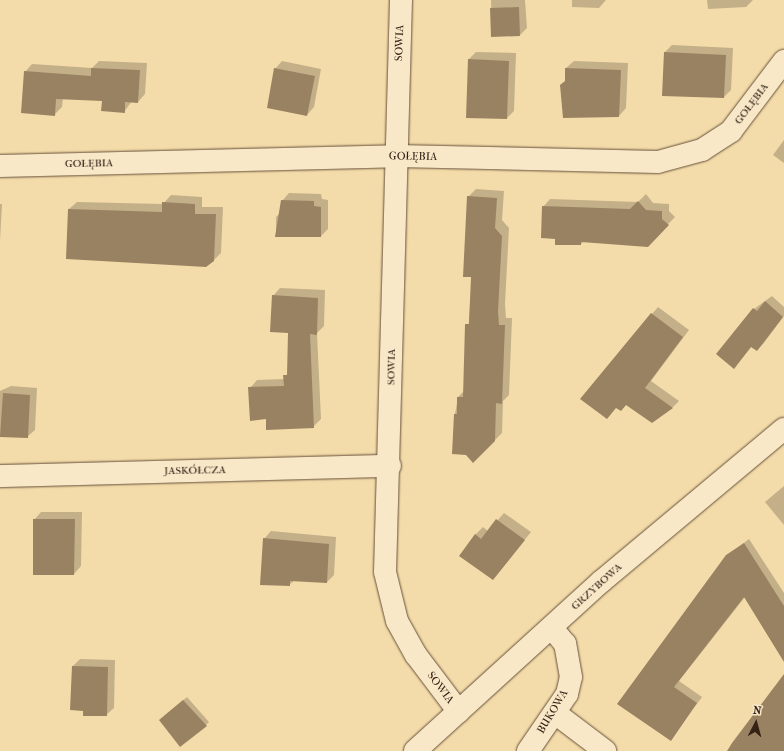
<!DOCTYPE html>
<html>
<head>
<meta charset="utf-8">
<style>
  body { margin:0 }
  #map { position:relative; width:784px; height:751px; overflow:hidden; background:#f4dcaa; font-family:"IM FELL French Canon",serif }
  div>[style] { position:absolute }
  .shadow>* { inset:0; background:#0003 }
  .building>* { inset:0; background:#998262 }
  .roads { filter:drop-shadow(0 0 1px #66503a) drop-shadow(0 0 1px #66503a) }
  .minor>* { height:22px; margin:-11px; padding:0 11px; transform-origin:11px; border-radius:11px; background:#f8e8c8 }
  span { translate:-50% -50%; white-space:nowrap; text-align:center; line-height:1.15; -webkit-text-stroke:3px #f8e8c8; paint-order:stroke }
  .street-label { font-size:11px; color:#362115 }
  .north { position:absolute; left:736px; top:703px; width:40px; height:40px; -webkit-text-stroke:3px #f8e8c8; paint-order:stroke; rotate:6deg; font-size:11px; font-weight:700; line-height:16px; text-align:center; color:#362115 }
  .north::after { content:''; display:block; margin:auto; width:14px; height:18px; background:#362115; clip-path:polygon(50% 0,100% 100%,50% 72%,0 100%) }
</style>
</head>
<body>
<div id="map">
  <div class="shadow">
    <i style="clip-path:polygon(491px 0,525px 0,527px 28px,520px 35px,492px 36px)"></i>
    <i style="clip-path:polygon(572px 0,606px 0,599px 8px,572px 7px)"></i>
    <i style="clip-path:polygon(707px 0,753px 0,746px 7px,708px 9px)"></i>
    <i style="clip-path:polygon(672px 45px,733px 48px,731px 90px,724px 97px,665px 52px)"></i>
    <i style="clip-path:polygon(476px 52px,516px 53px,514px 111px,507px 118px,469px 59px)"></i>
    <i style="clip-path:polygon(99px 61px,147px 63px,145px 94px,138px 102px,132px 101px,124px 112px,103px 100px,63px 98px,62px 107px,55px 114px,25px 72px,32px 64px,92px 68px)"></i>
    <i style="clip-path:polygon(282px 61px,321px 69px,314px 107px,307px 115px,275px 69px)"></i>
    <i style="clip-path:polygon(574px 61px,628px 63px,626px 108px,619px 116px,564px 117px,566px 68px)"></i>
    <i style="clip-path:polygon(784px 140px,784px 163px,773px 155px)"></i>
    <i style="clip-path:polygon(476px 189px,504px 191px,502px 220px,509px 228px,505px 304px,506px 318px,512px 318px,509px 395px,503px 401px,502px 433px,473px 462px,455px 414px,458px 397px,464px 391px,472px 276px,468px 197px)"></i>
    <i style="clip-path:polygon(289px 193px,321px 194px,322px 199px,328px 200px,328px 229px,321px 236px,276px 236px,276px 217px,281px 212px,282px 201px)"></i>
    <i style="clip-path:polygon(646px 194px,653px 203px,669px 204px,669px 211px,675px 217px,647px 246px,584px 241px,581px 244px,556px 238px,543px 207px,550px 199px,638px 202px)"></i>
    <i style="clip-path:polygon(171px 195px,202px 197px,202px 207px,223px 207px,221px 253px,214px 260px,69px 209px,77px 202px,163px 204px)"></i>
    <i style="clip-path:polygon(0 204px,2px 204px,0 241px)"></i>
    <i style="clip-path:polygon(280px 288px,325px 290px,324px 326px,317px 333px,321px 419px,313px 427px,267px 418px,250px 388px,257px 380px,285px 379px,288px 372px,289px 332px,273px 296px)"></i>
    <i style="clip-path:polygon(772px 296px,784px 307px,784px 316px,763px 344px,757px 350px,752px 346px,734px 367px,717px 354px,754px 309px)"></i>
    <i style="clip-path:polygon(658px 307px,689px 330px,651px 381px,679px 401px,672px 408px,627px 404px,621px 410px,617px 407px,652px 314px)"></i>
    <i style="clip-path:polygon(11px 386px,37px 388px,35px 430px,27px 437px,0 436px,0 391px)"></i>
    <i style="clip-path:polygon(784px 486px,784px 525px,765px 502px)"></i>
    <i style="clip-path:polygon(41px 512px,82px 512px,81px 566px,74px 574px,34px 520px)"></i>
    <i style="clip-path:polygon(504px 513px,531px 532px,493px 579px,475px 535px,483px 527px,488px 531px)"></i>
    <i style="clip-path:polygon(271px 531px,336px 537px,334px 575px,327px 582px,295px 580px,289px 585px,264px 539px)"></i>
    <i style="clip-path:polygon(749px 539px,784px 593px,784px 647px,745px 597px,679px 681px,702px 697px,671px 739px,619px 704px,727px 556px)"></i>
    <i style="clip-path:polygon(80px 659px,115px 660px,114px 708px,106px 715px,73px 666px)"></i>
    <i style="clip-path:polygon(187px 697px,209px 722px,206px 725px,164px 716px)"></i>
  </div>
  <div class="building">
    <i style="clip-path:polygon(519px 7px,520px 36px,491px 37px,490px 8px)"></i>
    <i style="clip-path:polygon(664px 52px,726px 55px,724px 98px,662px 96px)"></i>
    <i style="clip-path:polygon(468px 59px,509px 61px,507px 119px,466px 118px)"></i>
    <i style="clip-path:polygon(91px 68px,140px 70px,138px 103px,125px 102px,125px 113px,101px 111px,102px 101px,56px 99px,55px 116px,21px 113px,24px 71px,91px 76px)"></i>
    <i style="clip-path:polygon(274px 68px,315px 76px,307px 116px,267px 108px)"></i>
    <i style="clip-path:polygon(565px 68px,621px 70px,619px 117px,563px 118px,560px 85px,565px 81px)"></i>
    <i style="clip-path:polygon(467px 196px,497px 198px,495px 228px,502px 236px,498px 312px,499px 325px,505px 325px,502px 404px,496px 403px,495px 441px,473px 463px,466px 455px,452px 454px,454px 414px,457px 414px,457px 397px,463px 397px,465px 324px,469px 324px,471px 277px,463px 277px)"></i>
    <i style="clip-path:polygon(281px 200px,314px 201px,314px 206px,321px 207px,321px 237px,275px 237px)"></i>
    <i style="clip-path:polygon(638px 201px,646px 210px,662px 211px,662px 219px,669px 225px,648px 247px,581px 242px,581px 245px,555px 245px,555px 239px,541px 238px,542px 206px,630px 209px)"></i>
    <i style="clip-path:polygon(162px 202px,195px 204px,195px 214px,216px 214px,214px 261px,206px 267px,66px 259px,68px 209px,162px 212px)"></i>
    <i style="clip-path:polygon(272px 295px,318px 298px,317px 335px,310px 334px,314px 428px,266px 430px,266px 419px,250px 421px,248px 387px,284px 386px,283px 375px,287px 375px,288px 333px,270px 332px)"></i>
    <i style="clip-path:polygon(765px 301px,783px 317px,757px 351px,751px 347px,734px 369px,716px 354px,753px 308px,757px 311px)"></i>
    <i style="clip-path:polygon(651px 313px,683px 337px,645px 388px,673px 408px,652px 423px,626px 405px,621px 411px,616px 408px,607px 419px,580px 399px)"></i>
    <i style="clip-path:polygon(3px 393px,30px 395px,28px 438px,0 437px)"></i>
    <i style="clip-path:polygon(33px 519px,75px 519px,74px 575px,33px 575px)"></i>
    <i style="clip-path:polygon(496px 519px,525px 540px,493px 580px,459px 556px,475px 534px,481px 539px)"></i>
    <i style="clip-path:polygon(263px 538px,329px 544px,327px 583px,290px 581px,290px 586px,260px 585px)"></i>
    <i style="clip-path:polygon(744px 543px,784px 606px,784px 662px,744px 597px,674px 687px,697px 703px,671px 741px,617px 704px,726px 555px)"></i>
    <i style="clip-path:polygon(72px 666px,108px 667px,107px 716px,83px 716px,83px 711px,70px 710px)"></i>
    <i style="clip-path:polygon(784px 674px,784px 751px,727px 751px,732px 743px)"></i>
    <i style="clip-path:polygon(183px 700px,207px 726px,180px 747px,159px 720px)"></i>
  </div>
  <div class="roads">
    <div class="minor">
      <i style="left:401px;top:0;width:572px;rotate:91.6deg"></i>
      <i style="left:385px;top:572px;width:50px;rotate:76.2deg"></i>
      <i style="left:397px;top:621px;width:39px;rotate:61deg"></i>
      <i style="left:416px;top:655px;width:71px;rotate:53deg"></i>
      <i style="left:0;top:166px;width:396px;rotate:-1.4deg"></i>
      <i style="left:396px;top:156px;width:262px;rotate:1.3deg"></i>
      <i style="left:658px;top:162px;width:46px;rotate:-15.3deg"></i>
      <i style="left:702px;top:150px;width:35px;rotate:-33deg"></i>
      <i style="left:731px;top:131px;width:88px;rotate:-52.9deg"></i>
      <i style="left:0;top:476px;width:390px;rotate:-1.5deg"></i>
      <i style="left:555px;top:713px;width:63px;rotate:37.2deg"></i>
      <i style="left:415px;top:751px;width:253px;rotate:-42.3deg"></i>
      <i style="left:602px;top:581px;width:237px;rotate:-39.9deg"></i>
      <i style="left:528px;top:751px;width:69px;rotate:-55.6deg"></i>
      <i style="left:567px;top:694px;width:17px;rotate:-77deg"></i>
      <i style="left:571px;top:677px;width:34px;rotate:-100deg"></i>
      <i style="left:565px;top:644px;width:21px;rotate:-129deg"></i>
    </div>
  </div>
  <div class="street-label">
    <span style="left:400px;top:43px;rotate:-88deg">SOWIA</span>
    <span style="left:752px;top:104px;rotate:-53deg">GOŁĘBIA</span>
    <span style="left:413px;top:157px;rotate:1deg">GOŁĘBIA</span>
    <span style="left:89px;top:164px;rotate:-1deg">GOŁĘBIA</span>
    <span style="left:392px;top:367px;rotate:-89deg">SOWIA</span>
    <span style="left:195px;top:471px;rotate:-1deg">JASKÓŁCZA</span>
    <span style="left:597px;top:587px;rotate:-42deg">GRZYBOWA</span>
    <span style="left:440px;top:688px;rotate:53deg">SOWIA</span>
    <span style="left:553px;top:712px;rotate:-59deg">BUKOWA</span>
  </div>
  <div class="north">N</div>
</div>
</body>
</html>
